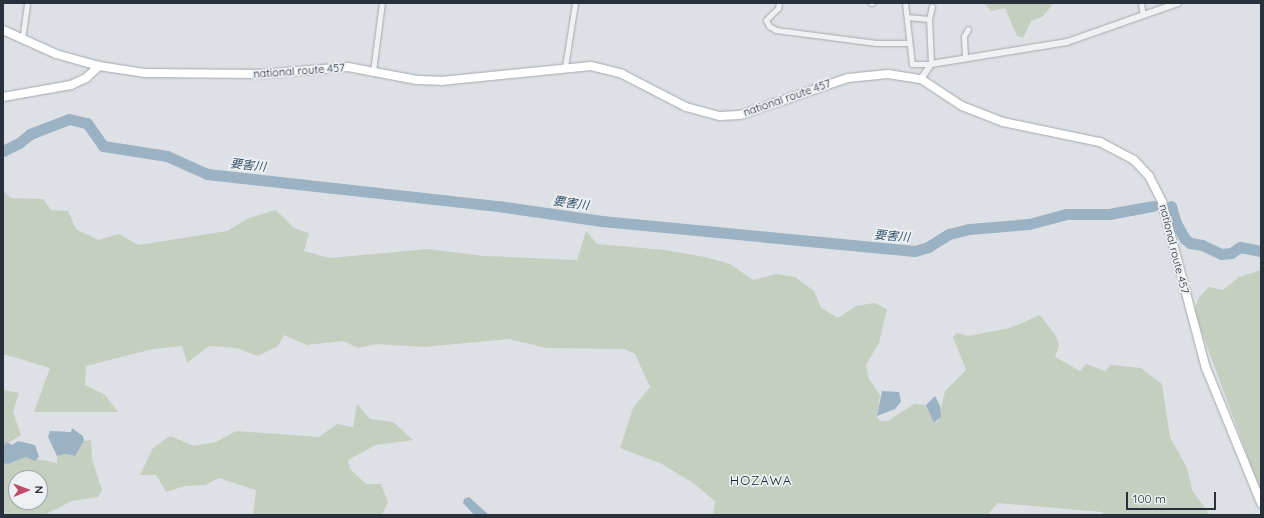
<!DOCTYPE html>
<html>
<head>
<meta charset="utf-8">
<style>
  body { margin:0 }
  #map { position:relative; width:1264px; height:518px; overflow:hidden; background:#dde1e5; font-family:Quicksand,"Noto Sans JP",sans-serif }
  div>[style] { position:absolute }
  .green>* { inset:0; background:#c4cfbf }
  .water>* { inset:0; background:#9ab2c3 }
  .river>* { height:11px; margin:-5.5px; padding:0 5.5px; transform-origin:5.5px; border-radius:5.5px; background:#9ab2c3 }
  .roads { filter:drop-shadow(0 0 1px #a3a9af) drop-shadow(0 0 1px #a3a9af) }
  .minor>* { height:5px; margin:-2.5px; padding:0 2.5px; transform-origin:2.5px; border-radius:2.5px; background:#eff1f4 }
  .tertiary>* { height:6px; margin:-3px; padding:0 3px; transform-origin:3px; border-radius:3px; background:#eff1f4 }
  .trunk>* { height:8px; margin:-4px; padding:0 4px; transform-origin:4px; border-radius:4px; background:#fff }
  span { translate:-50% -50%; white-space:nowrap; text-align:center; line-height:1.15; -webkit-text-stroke:3.5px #ecf0f3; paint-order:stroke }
  .street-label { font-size:11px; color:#28313b }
  .water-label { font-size:12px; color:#35536b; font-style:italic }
  .quarter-label { font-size:13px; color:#1a222b; letter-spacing:1px }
  .frame { position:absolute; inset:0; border:4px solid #28313b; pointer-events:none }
  .north { position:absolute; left:8px; top:470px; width:40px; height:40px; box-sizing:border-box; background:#ecf0f3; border:1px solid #9ea4a9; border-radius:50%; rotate:89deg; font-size:11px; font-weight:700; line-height:16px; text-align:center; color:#28313b }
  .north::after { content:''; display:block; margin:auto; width:14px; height:18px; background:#c24a69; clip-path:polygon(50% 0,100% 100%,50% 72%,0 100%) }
  .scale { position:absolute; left:1126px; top:492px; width:90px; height:18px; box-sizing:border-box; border:2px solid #28313b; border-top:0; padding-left:5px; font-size:12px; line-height:14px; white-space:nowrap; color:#28313b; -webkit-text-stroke:3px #ecf0f3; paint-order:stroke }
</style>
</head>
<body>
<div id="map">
  <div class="green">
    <i style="clip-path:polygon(984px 3px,1054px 3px,1042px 17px,1031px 21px,1023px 38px,1017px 36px,1005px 8px,991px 11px)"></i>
    <i style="clip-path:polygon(3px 191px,11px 198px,43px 199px,51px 210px,68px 211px,76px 229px,98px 240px,119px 234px,138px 245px,227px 231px,249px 218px,276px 210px,294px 228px,309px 233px,304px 251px,329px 258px,428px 249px,484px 256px,577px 260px,586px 231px,597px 244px,665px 250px,705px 257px,730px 264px,753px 280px,776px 274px,795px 277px,814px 291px,821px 308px,838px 318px,856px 306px,874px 303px,887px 309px,879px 343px,866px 365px,869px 379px,880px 395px,877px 416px,880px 421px,888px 421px,914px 404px,926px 405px,934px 423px,938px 422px,945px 391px,966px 370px,953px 337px,957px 333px,968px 336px,1010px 328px,1040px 315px,1056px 336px,1059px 346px,1055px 357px,1080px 371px,1086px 364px,1105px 371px,1111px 365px,1141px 368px,1162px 384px,1170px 437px,1187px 468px,1192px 490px,1210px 515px,1106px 515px,1102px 512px,998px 503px,987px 515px,713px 515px,715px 501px,693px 483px,662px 464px,620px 448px,633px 408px,650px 387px,635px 354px,624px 349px,546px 348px,509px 339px,423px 347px,376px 344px,358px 348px,343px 341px,307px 345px,284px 335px,278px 346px,258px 356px,236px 348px,209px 346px,187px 363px,182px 346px,153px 349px,86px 366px,85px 385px,105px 395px,118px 412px,34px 412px,50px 368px,3px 354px)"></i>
    <i style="clip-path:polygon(1261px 270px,1261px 492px,1194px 311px,1199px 297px,1209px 287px,1223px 290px,1239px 277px)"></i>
    <i style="clip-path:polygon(3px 390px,19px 393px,13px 412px,21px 435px,3px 446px)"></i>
    <i style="clip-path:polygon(357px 404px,370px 419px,393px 422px,413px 440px,376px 445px,348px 460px,350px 469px,366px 484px,381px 484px,388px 502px,382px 515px,253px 515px,256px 490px,219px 478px,205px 485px,185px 486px,166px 492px,156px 475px,140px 475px,153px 448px,170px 436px,194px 446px,216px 442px,236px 431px,319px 437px,337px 424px,353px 427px)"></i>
    <i style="clip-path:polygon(evenodd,91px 440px,92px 459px,102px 490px,98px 497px,72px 501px,44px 515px,3px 515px,3px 462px,8px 464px,26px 457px,57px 463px,57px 456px,65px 454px,75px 456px,84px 441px,91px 440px,16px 478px,40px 478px,40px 502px,16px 502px,16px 478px)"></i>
  </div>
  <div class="water">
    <i style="clip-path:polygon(882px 391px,899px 392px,901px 402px,895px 409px,877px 416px)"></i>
    <i style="clip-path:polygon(935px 396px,940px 406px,941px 417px,934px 423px,926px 405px)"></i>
    <i style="clip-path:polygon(72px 428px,83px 436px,84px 441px,75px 456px,65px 454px,57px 456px,48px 437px,50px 431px,71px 432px)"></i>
    <i style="clip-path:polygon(18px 441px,35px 445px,39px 457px,35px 461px,26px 457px,8px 464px,3px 463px,3px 446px,7px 442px,12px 445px)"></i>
    <i style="clip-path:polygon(469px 497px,489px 515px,474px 515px,463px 503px,464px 499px)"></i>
  </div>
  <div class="river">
    <i style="left:3px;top:151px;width:18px;rotate:-27deg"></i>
    <i style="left:19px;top:143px;width:14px;rotate:-39deg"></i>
    <i style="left:30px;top:134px;width:42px;rotate:-21deg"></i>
    <i style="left:69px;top:119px;width:18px;rotate:13deg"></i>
    <i style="left:87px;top:123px;width:28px;rotate:55deg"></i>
    <i style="left:103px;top:146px;width:65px;rotate:8.9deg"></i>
    <i style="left:167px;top:156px;width:44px;rotate:24.2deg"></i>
    <i style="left:207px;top:174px;width:293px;rotate:6.3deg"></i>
    <i style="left:498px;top:206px;width:105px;rotate:8.2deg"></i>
    <i style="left:602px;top:221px;width:314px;rotate:5.5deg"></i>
    <i style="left:915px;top:251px;width:14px;rotate:-17deg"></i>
    <i style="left:928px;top:247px;width:25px;rotate:-32deg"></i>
    <i style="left:949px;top:234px;width:21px;rotate:-14deg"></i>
    <i style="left:969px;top:229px;width:60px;rotate:-4.8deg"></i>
    <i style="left:1029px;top:224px;width:39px;rotate:-15deg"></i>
    <i style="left:1067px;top:214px;width:42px"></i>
    <i style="left:1109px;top:214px;width:45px;rotate:-10.3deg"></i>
    <i style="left:1171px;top:206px;width:18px;rotate:74deg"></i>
    <i style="left:1176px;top:223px;width:18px;rotate:61deg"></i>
    <i style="left:1185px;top:239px;width:6px;rotate:39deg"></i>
    <i style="left:1190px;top:243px;width:12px;rotate:9deg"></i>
    <i style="left:1202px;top:245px;width:21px;rotate:25deg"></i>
    <i style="left:1221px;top:254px;width:10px;rotate:-6deg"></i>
    <i style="left:1231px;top:253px;width:11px;rotate:-34deg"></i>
    <i style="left:1240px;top:247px;width:21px;rotate:11deg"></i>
  </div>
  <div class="roads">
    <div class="minor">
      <i style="left:779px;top:3px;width:5px;rotate:101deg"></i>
      <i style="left:778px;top:8px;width:17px;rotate:135deg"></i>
      <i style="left:766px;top:20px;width:7px;rotate:63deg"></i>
      <i style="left:769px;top:26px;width:8px;rotate:30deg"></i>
      <i style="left:776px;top:30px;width:101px;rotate:7.4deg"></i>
      <i style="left:876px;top:43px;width:33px"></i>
      <i style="left:871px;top:3px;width:1px"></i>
      <i style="left:905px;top:3px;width:61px;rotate:83.5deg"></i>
      <i style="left:912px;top:64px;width:19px"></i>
      <i style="left:931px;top:64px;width:45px;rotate:-92.5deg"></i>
      <i style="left:929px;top:19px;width:13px;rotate:-77deg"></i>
      <i style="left:1141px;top:3px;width:12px;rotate:81deg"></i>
      <i style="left:907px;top:17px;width:22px;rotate:5deg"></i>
      <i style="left:22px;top:40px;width:37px;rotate:-82deg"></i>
      <i style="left:965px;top:57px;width:21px;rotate:-93deg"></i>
      <i style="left:964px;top:36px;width:8px;rotate:-60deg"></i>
      <i style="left:565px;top:67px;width:65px;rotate:-81.1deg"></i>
      <i style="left:373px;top:71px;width:69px;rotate:-82.5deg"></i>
    </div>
    <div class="tertiary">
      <i style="left:921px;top:79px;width:18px;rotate:-56deg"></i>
      <i style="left:931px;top:64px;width:138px;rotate:-9.2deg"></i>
      <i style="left:1067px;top:42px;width:118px;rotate:-19.4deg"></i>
    </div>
    <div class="trunk">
      <i style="left:3px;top:30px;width:58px;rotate:24.4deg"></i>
      <i style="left:56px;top:54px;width:45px;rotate:15.6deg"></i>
      <i style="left:99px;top:66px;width:47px;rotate:8.7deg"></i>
      <i style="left:145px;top:73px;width:117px;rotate:0.5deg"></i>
      <i style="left:262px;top:74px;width:86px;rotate:-4.7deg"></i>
      <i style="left:348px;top:67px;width:70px;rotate:10.7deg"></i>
      <i style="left:417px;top:80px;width:24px;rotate:2deg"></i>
      <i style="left:441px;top:81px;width:151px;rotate:-5.7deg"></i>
      <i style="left:591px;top:66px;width:32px;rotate:14deg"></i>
      <i style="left:622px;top:74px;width:72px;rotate:27.3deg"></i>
      <i style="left:686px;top:107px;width:35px;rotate:15deg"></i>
      <i style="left:720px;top:116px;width:20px;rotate:-3deg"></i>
      <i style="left:740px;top:115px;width:114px;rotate:-18.9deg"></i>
      <i style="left:848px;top:78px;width:40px;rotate:-5.7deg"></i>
      <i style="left:888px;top:74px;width:33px;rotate:9deg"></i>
      <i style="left:921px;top:79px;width:49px;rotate:33.4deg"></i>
      <i style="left:962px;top:106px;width:44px;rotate:21.3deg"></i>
      <i style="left:1003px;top:122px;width:99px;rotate:11.7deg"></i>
      <i style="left:1100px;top:142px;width:38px;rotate:28deg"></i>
      <i style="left:1134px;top:160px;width:22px;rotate:47deg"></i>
      <i style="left:1149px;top:176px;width:29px;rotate:63deg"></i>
      <i style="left:1162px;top:202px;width:172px;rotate:75.2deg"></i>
      <i style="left:1206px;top:368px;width:146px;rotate:67.8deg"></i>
      <i style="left:3px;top:97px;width:69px;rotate:-10deg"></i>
      <i style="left:71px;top:85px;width:17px;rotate:-25deg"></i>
      <i style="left:86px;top:78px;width:18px;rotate:-43deg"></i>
    </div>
  </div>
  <div class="street-label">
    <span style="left:299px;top:71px;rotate:-4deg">national route 457</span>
    <span style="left:787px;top:98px;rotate:-19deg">national route 457</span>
    <span style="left:1174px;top:249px;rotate:76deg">national route 457</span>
  </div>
  <div class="water-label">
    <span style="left:248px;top:165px;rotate:6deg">要害川</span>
    <span style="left:571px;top:203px;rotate:8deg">要害川</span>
    <span style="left:892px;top:236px;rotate:5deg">要害川</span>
  </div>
  <div class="quarter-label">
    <span style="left:761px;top:480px">HOZAWA</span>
  </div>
  <div class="frame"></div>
  <div class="north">N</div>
  <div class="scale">100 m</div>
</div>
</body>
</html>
